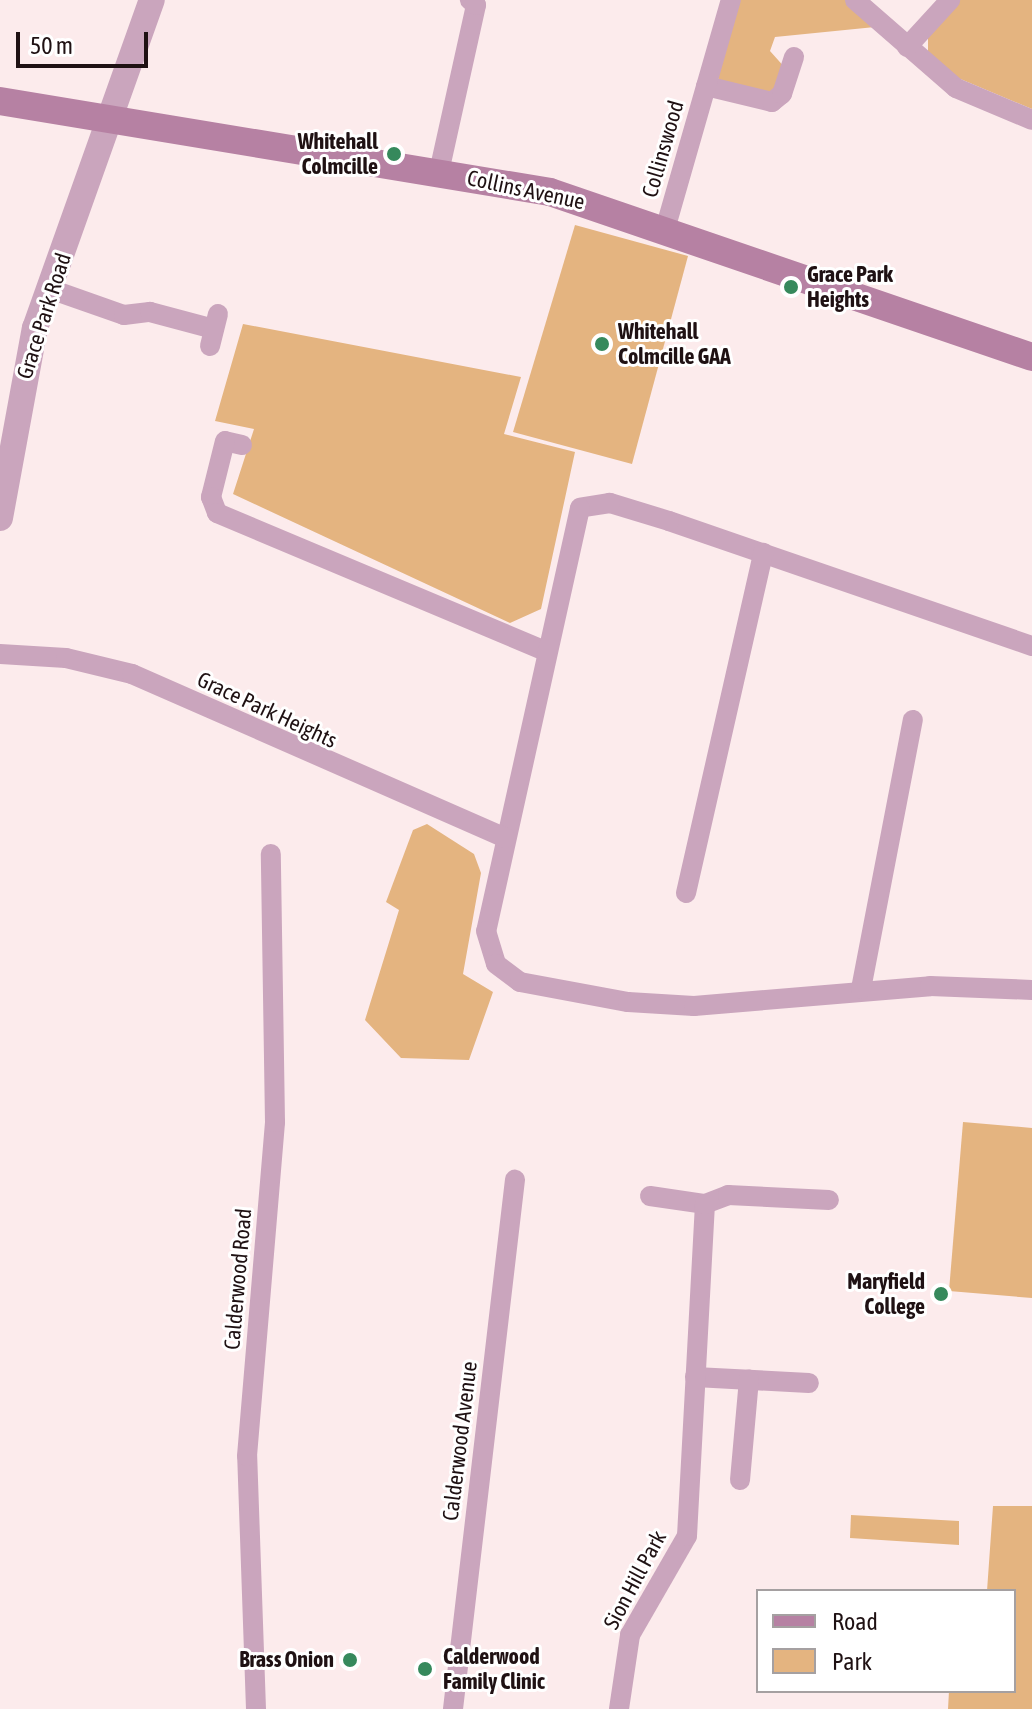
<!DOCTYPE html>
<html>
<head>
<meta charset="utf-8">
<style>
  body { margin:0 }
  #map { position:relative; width:1032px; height:1709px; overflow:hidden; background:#fcebec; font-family:"Asap Condensed",sans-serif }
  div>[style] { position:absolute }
  .green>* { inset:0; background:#e4b480 }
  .minor>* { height:20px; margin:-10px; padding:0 10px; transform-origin:10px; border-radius:10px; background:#caa5bd }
  .tertiary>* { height:26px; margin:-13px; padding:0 13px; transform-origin:13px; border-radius:13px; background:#caa5bd }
  .secondary>* { height:28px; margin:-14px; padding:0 14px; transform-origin:14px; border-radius:14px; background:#b681a3 }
  .dots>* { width:22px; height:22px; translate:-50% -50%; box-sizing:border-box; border:4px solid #fff; border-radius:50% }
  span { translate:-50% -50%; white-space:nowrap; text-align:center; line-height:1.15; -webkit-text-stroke:6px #fff; paint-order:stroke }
  .poi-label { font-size:22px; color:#1f1113; font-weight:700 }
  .right { translate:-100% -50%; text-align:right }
  .left { translate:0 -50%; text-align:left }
  .street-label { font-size:22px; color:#1f1113 }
  .legend { position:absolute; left:756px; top:1589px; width:260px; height:104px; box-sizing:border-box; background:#fff; border:2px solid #a5a0a1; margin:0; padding:10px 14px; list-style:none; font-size:24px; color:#1f1113 }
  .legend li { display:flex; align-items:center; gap:16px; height:40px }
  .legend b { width:40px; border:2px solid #a5a0a1 }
  .scale { position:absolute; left:16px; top:32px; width:132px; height:36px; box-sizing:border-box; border:4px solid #1f1113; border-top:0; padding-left:10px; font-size:24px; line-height:28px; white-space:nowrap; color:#1f1113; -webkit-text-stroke:6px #fff; paint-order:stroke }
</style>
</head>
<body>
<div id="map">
  <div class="green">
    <i style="clip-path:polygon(739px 0,845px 0,875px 27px,775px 37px,770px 51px,787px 70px,773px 96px,723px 86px,718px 78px)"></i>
    <i style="clip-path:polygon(960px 0,1032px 0,1032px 109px,958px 78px,928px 52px,928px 36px)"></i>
    <i style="clip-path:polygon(575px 225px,688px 256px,632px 464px,513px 432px)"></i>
    <i style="clip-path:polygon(243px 324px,521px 377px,504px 434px,575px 452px,541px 609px,510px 623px,233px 494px,254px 429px,215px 421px)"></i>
    <i style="clip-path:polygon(427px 824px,474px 854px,481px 873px,463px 974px,493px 992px,469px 1060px,401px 1058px,365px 1020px,399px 910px,386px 902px,413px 830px)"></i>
    <i style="clip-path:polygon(963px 1122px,1032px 1128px,1032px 1298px,949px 1291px)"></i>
    <i style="clip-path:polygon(993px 1506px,1032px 1506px,1032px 1709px,948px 1709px,949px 1691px,1014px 1691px,1014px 1591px,987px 1591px)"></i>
    <i style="clip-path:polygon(851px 1515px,959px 1521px,959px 1545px,850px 1538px)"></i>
  </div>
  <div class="minor">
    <i style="left:855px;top:0;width:134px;rotate:41.1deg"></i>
    <i style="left:956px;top:88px;width:82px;rotate:22.8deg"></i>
    <i style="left:907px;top:47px;width:64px;rotate:-47.5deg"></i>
    <i style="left:706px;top:86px;width:68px;rotate:13.6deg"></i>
    <i style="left:772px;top:102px;width:13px;rotate:-39deg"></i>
    <i style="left:782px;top:94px;width:39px;rotate:-72deg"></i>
    <i style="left:439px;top:172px;width:171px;rotate:-77.5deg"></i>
    <i style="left:476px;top:5px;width:8px;rotate:-140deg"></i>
    <i style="left:666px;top:226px;width:235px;rotate:-74deg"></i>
    <i style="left:50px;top:289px;width:78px;rotate:19.4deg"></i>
    <i style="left:124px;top:315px;width:26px;rotate:-7deg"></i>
    <i style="left:150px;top:312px;width:66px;rotate:14.9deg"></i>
    <i style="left:210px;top:346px;width:33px;rotate:-76deg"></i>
    <i style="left:242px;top:445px;width:17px;rotate:-167deg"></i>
    <i style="left:225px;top:441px;width:58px;rotate:104deg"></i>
    <i style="left:211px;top:497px;width:17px;rotate:69deg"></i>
    <i style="left:217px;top:513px;width:356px;rotate:22.8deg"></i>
    <i style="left:1032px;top:646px;width:384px;rotate:-161deg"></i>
    <i style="left:669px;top:521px;width:62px;rotate:-163deg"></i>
    <i style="left:610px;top:503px;width:30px;rotate:171deg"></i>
    <i style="left:580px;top:508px;width:433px;rotate:102.5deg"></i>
    <i style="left:486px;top:931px;width:34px;rotate:73deg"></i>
    <i style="left:496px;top:964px;width:30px;rotate:37deg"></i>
    <i style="left:520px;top:982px;width:110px;rotate:10.5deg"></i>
    <i style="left:628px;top:1002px;width:66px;rotate:3.5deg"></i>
    <i style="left:694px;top:1006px;width:237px;rotate:-4.8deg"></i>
    <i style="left:930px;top:986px;width:102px;rotate:2.2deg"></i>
    <i style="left:0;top:654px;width:66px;rotate:3.5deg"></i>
    <i style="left:66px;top:658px;width:68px;rotate:13.6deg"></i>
    <i style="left:132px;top:674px;width:408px;rotate:23.7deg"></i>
    <i style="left:686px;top:893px;width:349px;rotate:-77.2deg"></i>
    <i style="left:861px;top:989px;width:274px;rotate:-79.1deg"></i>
    <i style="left:650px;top:1196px;width:56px;rotate:8.3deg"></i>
    <i style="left:695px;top:1377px;width:114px;rotate:3deg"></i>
    <i style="left:740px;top:1480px;width:101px;rotate:-84.9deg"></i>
    <i style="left:256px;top:1709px;width:253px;rotate:-92deg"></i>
    <i style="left:247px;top:1456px;width:335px;rotate:-85.2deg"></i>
    <i style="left:275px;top:1122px;width:268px;rotate:-90.9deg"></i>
    <i style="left:453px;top:1709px;width:533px;rotate:-83.32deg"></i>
    <i style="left:619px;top:1709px;width:75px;rotate:-81.5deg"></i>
    <i style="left:630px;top:1635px;width:114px;rotate:-60.1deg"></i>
    <i style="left:687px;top:1536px;width:332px;rotate:-86.9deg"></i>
    <i style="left:705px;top:1204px;width:25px;rotate:-21deg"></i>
    <i style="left:728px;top:1195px;width:101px;rotate:2.8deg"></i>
  </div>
  <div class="tertiary">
    <i style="left:0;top:518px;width:193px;rotate:-79.6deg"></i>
    <i style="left:35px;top:328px;width:348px;rotate:-70.4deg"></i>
  </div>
  <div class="secondary">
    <i style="left:0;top:101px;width:557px;rotate:9.39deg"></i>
    <i style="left:550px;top:192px;width:509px;rotate:18.9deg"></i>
  </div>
  <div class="dots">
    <i style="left:394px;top:154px;background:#36895c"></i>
    <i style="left:791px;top:287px;background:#36895c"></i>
    <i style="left:602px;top:344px;background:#36895c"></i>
    <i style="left:941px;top:1294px;background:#36895c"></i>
    <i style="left:350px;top:1660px;background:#36895c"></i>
    <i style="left:425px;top:1669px;background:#36895c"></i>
  </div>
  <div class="poi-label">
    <span class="right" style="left:378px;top:154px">Whitehall<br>Colmcille</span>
    <span class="left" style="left:807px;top:287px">Grace Park<br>Heights</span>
    <span class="left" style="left:618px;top:344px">Whitehall<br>Colmcille GAA</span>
    <span class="right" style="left:925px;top:1294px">Maryfield<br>College</span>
    <span class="left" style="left:443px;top:1669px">Calderwood<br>Family Clinic</span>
    <span class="right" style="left:334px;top:1660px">Brass Onion</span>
  </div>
  <div class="street-label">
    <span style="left:663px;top:149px;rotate:-74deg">Collinswood</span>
    <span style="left:526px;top:190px;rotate:12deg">Collins Avenue</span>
    <span style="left:44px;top:316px;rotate:-72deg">Grace Park Road</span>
    <span style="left:267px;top:710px;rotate:25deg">Grace Park Heights</span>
    <span style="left:238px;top:1279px;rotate:-85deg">Calderwood Road</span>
    <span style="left:460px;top:1441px;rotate:-83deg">Calderwood Avenue</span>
    <span style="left:635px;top:1580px;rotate:-62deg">Sion Hill Park</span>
  </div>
  <ul class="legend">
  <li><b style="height:10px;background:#b681a3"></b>Road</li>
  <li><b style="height:22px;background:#e4b480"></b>Park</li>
  </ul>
  <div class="scale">50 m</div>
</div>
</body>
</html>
